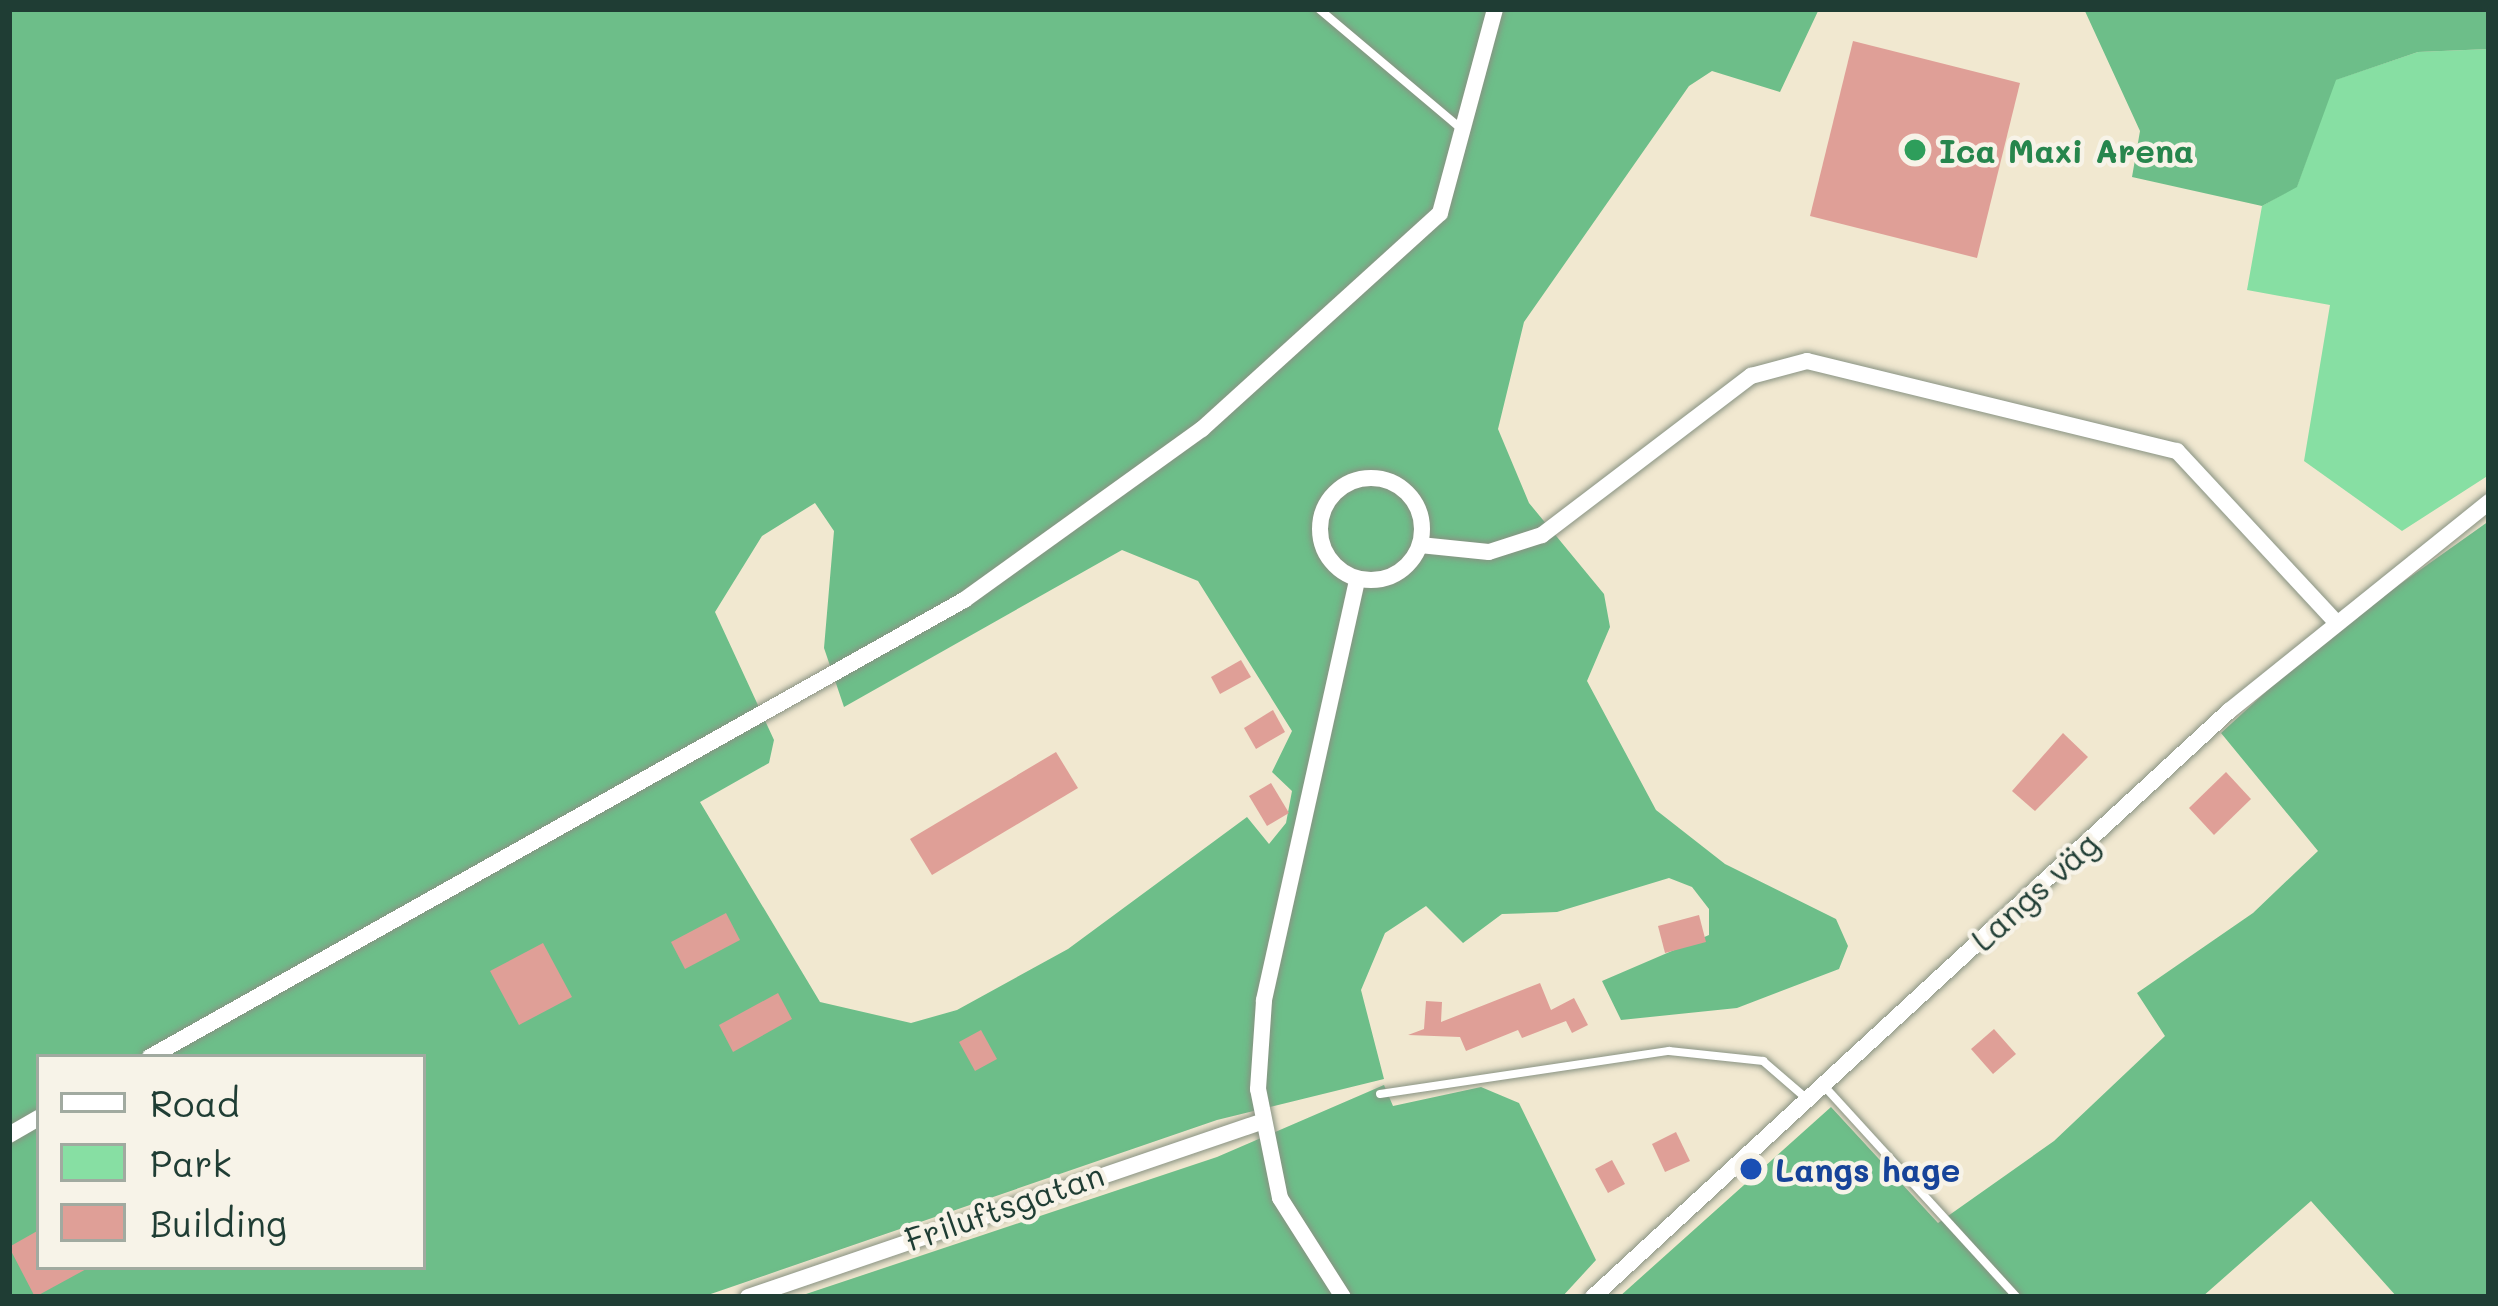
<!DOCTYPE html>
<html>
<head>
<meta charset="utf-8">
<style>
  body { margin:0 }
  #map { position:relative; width:2498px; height:1306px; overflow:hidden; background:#f1e8d0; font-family:Mali,sans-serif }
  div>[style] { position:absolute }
  .green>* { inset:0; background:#87dfa3 }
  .forest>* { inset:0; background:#6dbe89 }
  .building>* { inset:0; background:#df9f97 }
  .roads { filter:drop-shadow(0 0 3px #889282) drop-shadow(0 0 3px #889282) }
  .lane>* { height:8px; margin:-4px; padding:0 4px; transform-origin:4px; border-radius:4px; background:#fff }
  .street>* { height:16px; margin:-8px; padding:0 8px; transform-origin:8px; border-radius:8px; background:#fff }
  .street>.ring { margin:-8px; padding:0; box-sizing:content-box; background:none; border:16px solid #fff; border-radius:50% }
  .dots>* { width:33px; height:33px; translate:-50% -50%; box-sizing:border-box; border:6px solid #f7f3e8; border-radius:50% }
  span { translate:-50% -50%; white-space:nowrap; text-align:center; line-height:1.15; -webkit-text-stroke:9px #f7f3e8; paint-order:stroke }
  .leisure-label { font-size:33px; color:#27864d; font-weight:700 }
  .left { translate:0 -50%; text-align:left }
  .street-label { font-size:33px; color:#1f3d34 }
  .transit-label { font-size:33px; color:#164399; font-weight:700 }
  .frame { position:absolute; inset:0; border:12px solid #1f3d34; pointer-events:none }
  .legend { position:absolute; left:36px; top:1054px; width:390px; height:216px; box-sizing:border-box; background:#f7f3e8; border:3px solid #a1aaa0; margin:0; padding:15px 21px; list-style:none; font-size:36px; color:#1f3d34 }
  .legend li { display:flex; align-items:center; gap:24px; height:60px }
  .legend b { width:60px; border:3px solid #a1aaa0 }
</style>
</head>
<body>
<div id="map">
  <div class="green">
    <i style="clip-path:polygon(2489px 49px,2489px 475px,2402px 531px,2304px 461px,2330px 305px,2247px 290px,2262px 206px,2297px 186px,2335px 80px,2418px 52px)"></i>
  </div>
  <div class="forest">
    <i style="clip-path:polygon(evenodd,9px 9px,1819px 9px,1780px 92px,1712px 71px,1689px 86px,1524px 322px,1498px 429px,1529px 503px,1604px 594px,1610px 627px,1587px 681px,1656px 810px,1725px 864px,1836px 919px,1848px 946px,1839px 969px,1737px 1008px,1621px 1020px,1602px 981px,1709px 935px,1709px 909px,1692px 887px,1669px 878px,1557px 912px,1502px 914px,1463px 943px,1426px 906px,1385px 933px,1361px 990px,1384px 1079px,1217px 1120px,702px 1297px,9px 1297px,9px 9px,815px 503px,834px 531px,824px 648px,844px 707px,1122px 550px,1198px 581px,1292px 731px,1272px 772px,1292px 791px,1286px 823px,1269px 844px,1247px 817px,1068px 949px,957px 1010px,911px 1023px,820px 1002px,700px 802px,769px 763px,774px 740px,715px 612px,762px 536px,815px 503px,9px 9px,39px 1057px,423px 1057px,423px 1267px,39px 1267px,39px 1057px)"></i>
    <i style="clip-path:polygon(2084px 9px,2489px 9px,2489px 49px,2418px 52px,2336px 80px,2297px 187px,2262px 206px,2132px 177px,2140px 131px)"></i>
    <i style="clip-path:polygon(2489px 521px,2489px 1297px,2397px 1297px,2311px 1201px,2202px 1297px,1619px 1297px,1831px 1107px,1938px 1223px,2054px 1141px,2165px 1036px,2137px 993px,2253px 913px,2318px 851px,2221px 733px,2327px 636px)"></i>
    <i style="clip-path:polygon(1384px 1085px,1393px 1106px,1481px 1087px,1519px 1103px,1596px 1260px,1562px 1297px,797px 1297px,1217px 1157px)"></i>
  </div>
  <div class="building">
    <i style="clip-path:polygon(1853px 41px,2020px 83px,1977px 258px,1810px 216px)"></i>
    <i style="clip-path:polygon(1241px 660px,1251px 677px,1220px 694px,1211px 677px)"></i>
    <i style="clip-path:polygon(1273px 710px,1285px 732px,1256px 749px,1244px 728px)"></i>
    <i style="clip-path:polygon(2063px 733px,2088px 757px,2035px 811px,2012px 791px)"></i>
    <i style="clip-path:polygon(1056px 752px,1078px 788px,932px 875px,910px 839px)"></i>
    <i style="clip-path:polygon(2226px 772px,2251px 799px,2214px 835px,2189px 808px)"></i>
    <i style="clip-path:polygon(1271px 783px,1289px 813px,1267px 826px,1249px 796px)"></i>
    <i style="clip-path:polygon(726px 913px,740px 940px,685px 969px,671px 942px)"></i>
    <i style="clip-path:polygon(1699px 915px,1706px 942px,1665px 953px,1658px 926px)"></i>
    <i style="clip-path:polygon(543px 943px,572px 997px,519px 1025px,490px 971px)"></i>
    <i style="clip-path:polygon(1540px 983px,1551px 1010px,1574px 998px,1588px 1025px,1572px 1033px,1566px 1021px,1522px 1038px,1518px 1030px,1466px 1051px,1460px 1037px,1408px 1035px,1424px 1029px,1426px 1001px,1442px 1002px,1441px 1022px)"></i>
    <i style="clip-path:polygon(778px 993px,792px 1019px,733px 1052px,719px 1025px)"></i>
    <i style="clip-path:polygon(1994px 1029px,2016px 1054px,1993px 1074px,1971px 1049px)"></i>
    <i style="clip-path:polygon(981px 1030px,997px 1059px,975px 1071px,959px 1042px)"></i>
    <i style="clip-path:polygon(1676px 1132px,1690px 1161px,1665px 1172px,1652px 1144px)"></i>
    <i style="clip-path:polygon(1612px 1160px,1625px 1184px,1608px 1193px,1595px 1169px)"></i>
    <i style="clip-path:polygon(39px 1230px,39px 1267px,90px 1267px,35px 1297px,9px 1247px)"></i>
  </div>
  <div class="roads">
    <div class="lane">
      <i style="left:1319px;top:9px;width:189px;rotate:40.1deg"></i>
      <i style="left:1824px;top:1086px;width:286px;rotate:47.6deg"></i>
      <i style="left:1380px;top:1094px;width:292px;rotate:-8.5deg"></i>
      <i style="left:1669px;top:1051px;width:95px;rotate:6.1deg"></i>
      <i style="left:1763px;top:1061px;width:58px;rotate:40.8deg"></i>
    </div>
    <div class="street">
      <i class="ring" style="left:1320px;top:478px;width:86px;height:86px"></i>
      <i style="left:1420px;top:545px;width:69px;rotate:5.8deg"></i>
      <i style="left:1489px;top:552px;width:56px;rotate:-17.8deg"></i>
      <i style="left:1542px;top:535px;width:263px;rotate:-37.3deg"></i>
      <i style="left:1751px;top:376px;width:58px;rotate:-15deg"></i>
      <i style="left:1807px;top:361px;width:381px;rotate:13.7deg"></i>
      <i style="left:2177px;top:451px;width:229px;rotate:47.1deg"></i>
      <i style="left:150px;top:1057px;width:934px;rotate:-29.31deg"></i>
      <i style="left:964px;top:600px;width:293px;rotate:-35.7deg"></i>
      <i style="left:1202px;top:429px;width:321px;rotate:-42.2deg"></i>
      <i style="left:1440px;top:213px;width:211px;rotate:-74.9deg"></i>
      <i style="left:9px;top:1135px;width:34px;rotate:-30deg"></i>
      <i style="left:748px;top:1297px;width:542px;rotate:-18.84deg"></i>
      <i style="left:1343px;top:1297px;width:117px;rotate:-122.5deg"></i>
      <i style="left:1280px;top:1198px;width:111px;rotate:-101.4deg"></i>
      <i style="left:1258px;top:1089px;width:89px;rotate:-86.1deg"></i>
      <i style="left:1264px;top:1000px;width:431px;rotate:-77.5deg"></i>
      <i style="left:1593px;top:1297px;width:865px;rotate:-42.66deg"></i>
      <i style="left:2229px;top:711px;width:334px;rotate:-38.8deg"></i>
    </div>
  </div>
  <div class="dots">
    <i style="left:1915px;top:150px;background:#2e9e5b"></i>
    <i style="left:1751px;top:1169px;background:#1a4fb4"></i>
  </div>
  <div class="leisure-label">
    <span class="left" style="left:1939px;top:150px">Ica Maxi Arena</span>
  </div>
  <div class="street-label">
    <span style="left:2034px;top:891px;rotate:-42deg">Langs väg</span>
    <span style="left:1004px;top:1206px;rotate:-19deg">Friluftsgatan</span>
  </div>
  <div class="transit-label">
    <span class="left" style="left:1775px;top:1169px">Langs hage</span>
  </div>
  <div class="frame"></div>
  <ul class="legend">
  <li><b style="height:15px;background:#fff"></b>Road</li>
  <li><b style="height:33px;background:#87dfa3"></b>Park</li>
  <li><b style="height:33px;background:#df9f97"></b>Building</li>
  </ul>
</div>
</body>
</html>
